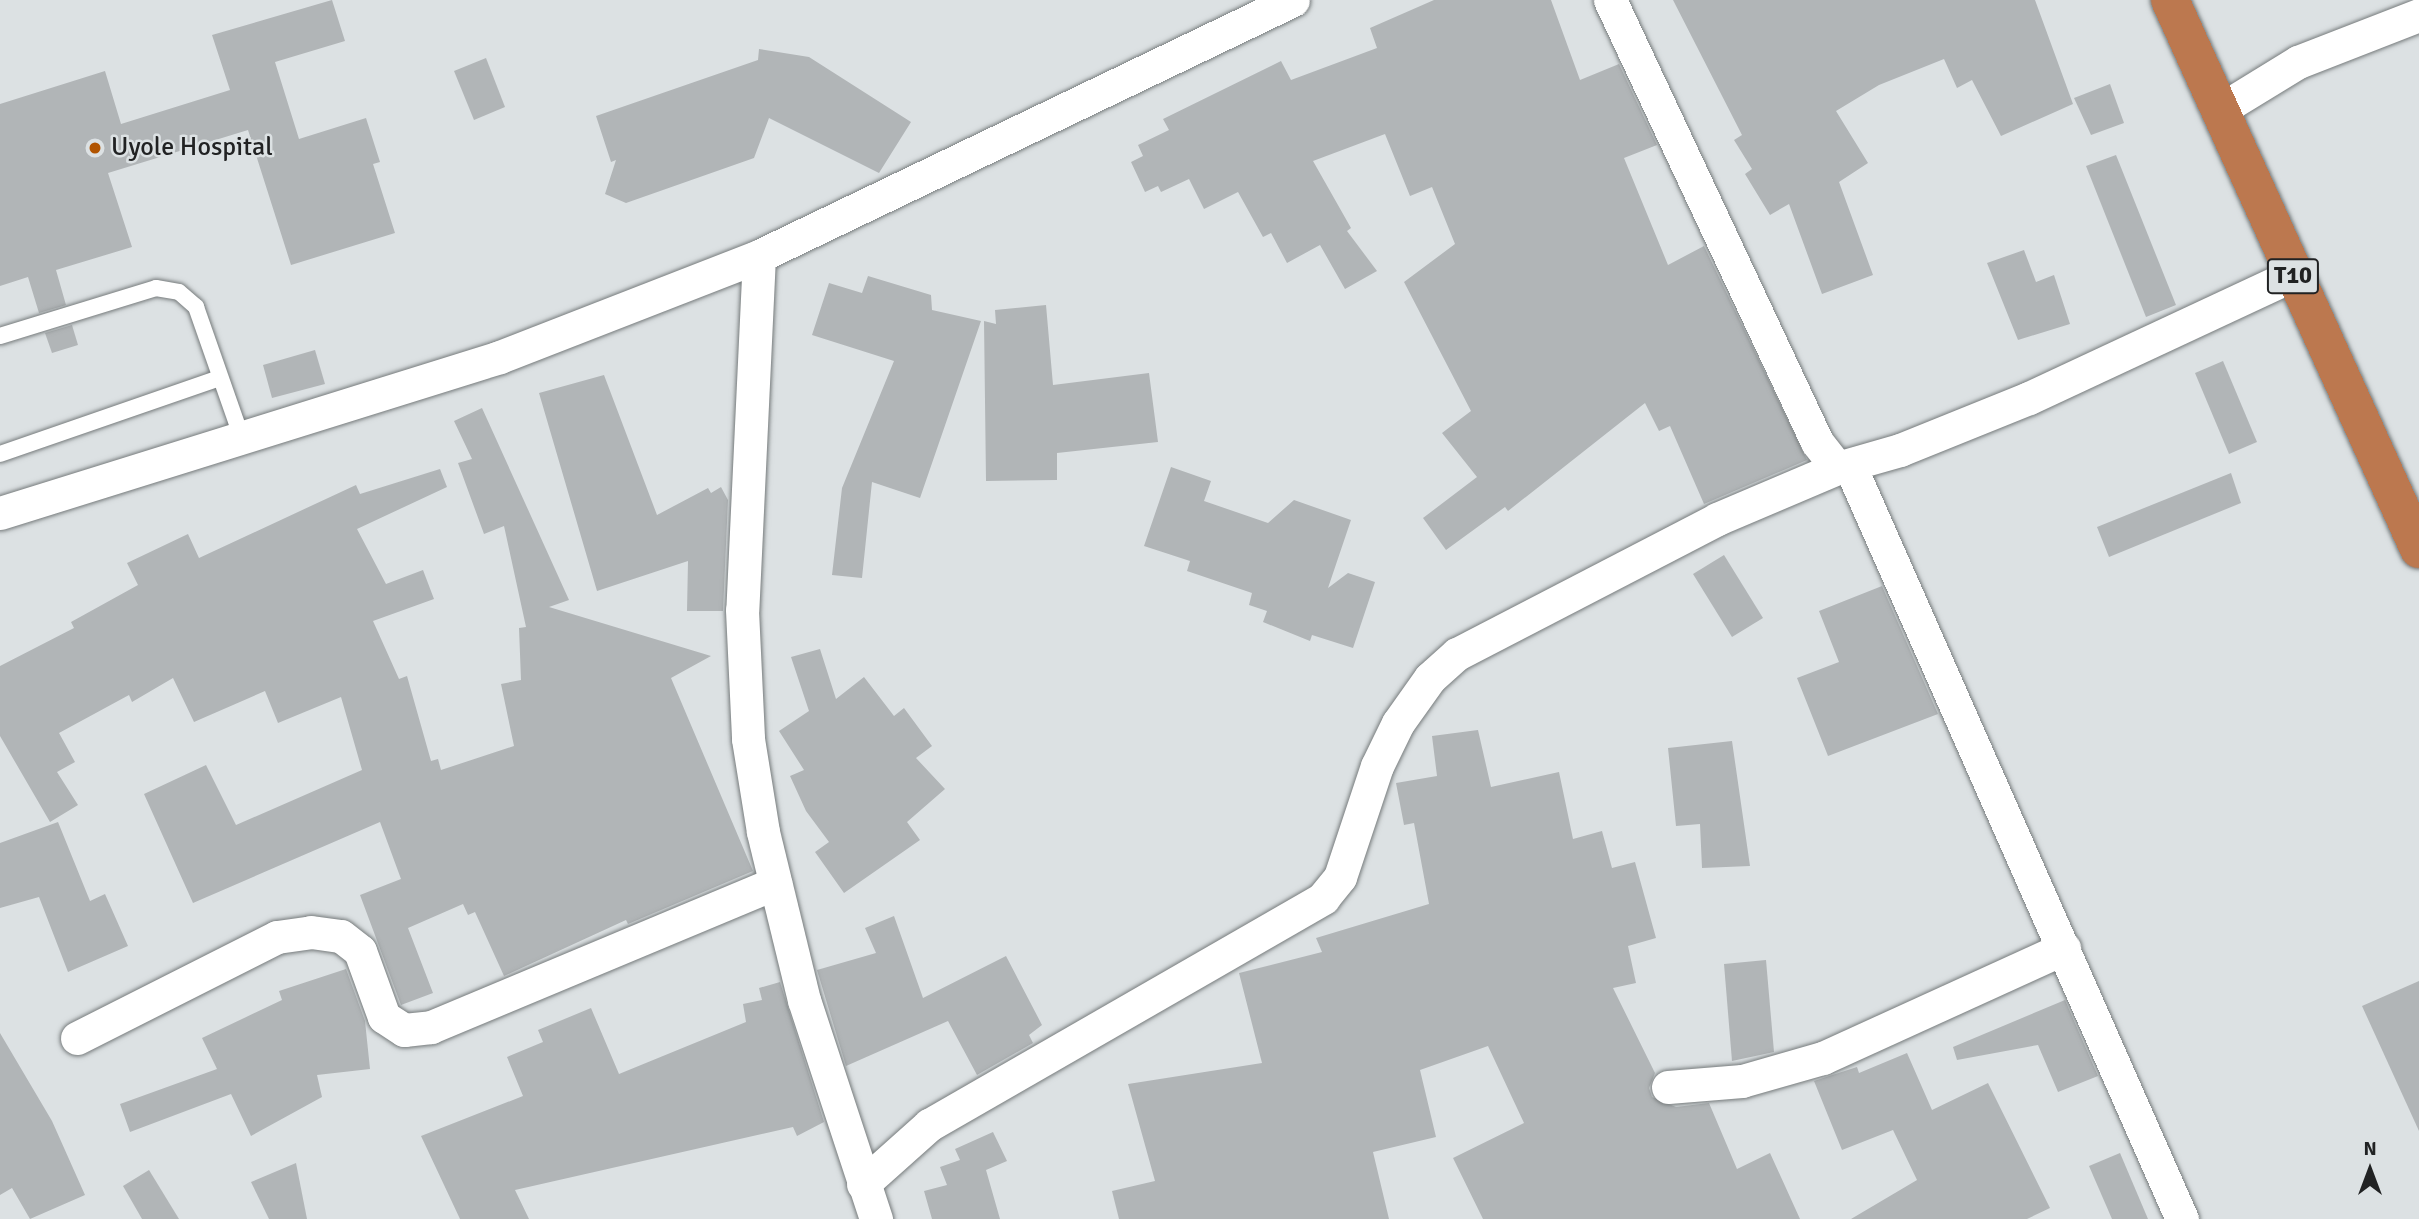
<!DOCTYPE html>
<html>
<head>
<meta charset="utf-8">
<style>
  body { margin:0 }
  #map { position:relative; width:2419px; height:1219px; overflow:hidden; background:#dce1e3; font-family:Signika,sans-serif }
  div>[style] { position:absolute }
  .building>* { inset:0; background:#b1b5b7 }
  .roads { filter:drop-shadow(0 0 2px #767b7c) drop-shadow(0 0 2px #767b7c) }
  .lane>* { height:16px; margin:-8px; padding:0 8px; transform-origin:8px; border-radius:8px; background:#fff }
  .street>* { height:33px; margin:-16.5px; padding:0 16.5px; transform-origin:16.5px; border-radius:16.5px; background:#fff }
  .highway>* { height:38px; margin:-19px; padding:0 19px; transform-origin:19px; border-radius:19px; background:#bc784f }
  .dots>* { width:19px; height:19px; translate:-50% -50%; box-sizing:border-box; border:4px solid #dce1e3; border-radius:50% }
  span { translate:-50% -50%; white-space:nowrap; text-align:center; line-height:1.15; -webkit-text-stroke:5px #dce1e3; paint-order:stroke }
  .shield-label span { padding:2px 5px; background:#dce1e3; border:2px solid; border-radius:5px; -webkit-text-stroke-width:0 }
  .shield-label { font-size:24px; color:#212223; font-weight:700 }
  .poi-label { font-size:26px; color:#212223 }
  .left { translate:0 -50%; text-align:left }
  .north { position:absolute; left:2335px; top:1135px; width:70px; height:70px; -webkit-text-stroke:5px #dce1e3; paint-order:stroke; rotate:0deg; font-size:19px; font-weight:700; line-height:28px; text-align:center; color:#212223 }
  .north::after { content:''; display:block; margin:auto; width:24px; height:32px; background:#212223; clip-path:polygon(50% 0,100% 100%,50% 72%,0 100%) }
</style>
</head>
<body>
<div id="map">
  <div class="building">
    <i style="clip-path:polygon(332px 0,345px 41px,275px 62px,299px 139px,366px 118px,380px 162px,373px 164px,395px 233px,291px 265px,248px 130px,108px 173px,132px 247px,56px 270px,66px 305px,39px 313px,28px 277px,0 286px,0 104px,105px 71px,121px 124px,230px 90px,212px 35px)"></i>
    <i style="clip-path:polygon(1434px 0,1551px 0,1580px 80px,1619px 64px,1657px 145px,1624px 158px,1668px 265px,1704px 246px,1807px 460px,1704px 504px,1670px 426px,1659px 431px,1645px 403px,1508px 511px,1505px 507px,1446px 550px,1423px 518px,1477px 477px,1442px 433px,1471px 411px,1404px 282px,1455px 244px,1432px 187px,1410px 196px,1385px 134px,1313px 161px,1351px 228px,1347px 231px,1377px 271px,1345px 289px,1320px 245px,1287px 263px,1271px 233px,1263px 237px,1238px 192px,1204px 209px,1189px 179px,1161px 192px,1158px 186px,1145px 192px,1131px 162px,1143px 156px,1138px 145px,1169px 130px,1163px 119px,1281px 61px,1291px 80px,1377px 48px,1370px 28px)"></i>
    <i style="clip-path:polygon(1673px 0,2035px 0,2073px 104px,2001px 136px,1972px 80px,1957px 88px,1944px 59px,1879px 85px,1836px 111px,1868px 163px,1839px 182px,1873px 275px,1822px 294px,1789px 204px,1770px 215px,1745px 174px,1752px 169px,1734px 140px,1742px 135px)"></i>
    <i style="clip-path:polygon(759px 49px,809px 57px,911px 122px,879px 173px,769px 118px,754px 158px,626px 203px,605px 194px,616px 160px,611px 162px,596px 116px,758px 60px)"></i>
    <i style="clip-path:polygon(486px 58px,505px 107px,474px 120px,454px 71px)"></i>
    <i style="clip-path:polygon(2110px 84px,2124px 123px,2091px 135px,2074px 98px)"></i>
    <i style="clip-path:polygon(2116px 155px,2176px 305px,2146px 317px,2086px 166px)"></i>
    <i style="clip-path:polygon(2024px 250px,2036px 282px,2054px 275px,2070px 324px,2018px 340px,1987px 263px)"></i>
    <i style="clip-path:polygon(868px 276px,931px 295px,932px 310px,981px 321px,920px 498px,872px 482px,862px 578px,832px 575px,842px 488px,894px 361px,812px 335px,829px 283px,862px 293px)"></i>
    <i style="clip-path:polygon(1046px 305px,1053px 385px,1149px 373px,1158px 442px,1057px 453px,1057px 480px,986px 481px,984px 321px,996px 324px,995px 310px)"></i>
    <i style="clip-path:polygon(72px 325px,78px 345px,52px 353px,45px 333px)"></i>
    <i style="clip-path:polygon(315px 350px,325px 384px,272px 398px,263px 365px)"></i>
    <i style="clip-path:polygon(2223px 361px,2257px 442px,2229px 454px,2195px 373px)"></i>
    <i style="clip-path:polygon(604px 375px,657px 515px,708px 488px,711px 493px,721px 487px,728px 500px,723px 611px,687px 611px,688px 561px,597px 591px,539px 393px)"></i>
    <i style="clip-path:polygon(482px 408px,569px 600px,549px 607px,711px 656px,671px 678px,753px 871px,628px 924px,626px 920px,504px 976px,475px 912px,468px 915px,463px 904px,408px 928px,433px 993px,401px 1005px,360px 895px,401px 879px,380px 822px,193px 903px,144px 794px,206px 765px,236px 825px,362px 770px,341px 697px,278px 723px,265px 691px,194px 722px,173px 678px,132px 702px,129px 695px,59px 733px,75px 762px,57px 772px,78px 805px,50px 822px,0 736px,0 666px,74px 628px,71px 622px,138px 585px,127px 563px,188px 534px,199px 558px,356px 485px,360px 494px,440px 469px,447px 487px,357px 529px,386px 584px,423px 570px,434px 599px,373px 621px,399px 679px,407px 676px,431px 761px,438px 759px,441px 770px,514px 746px,501px 684px,521px 680px,519px 628px,526px 627px,504px 526px,484px 534px,458px 463px,472px 459px,454px 421px)"></i>
    <i style="clip-path:polygon(1171px 467px,1211px 481px,1204px 501px,1268px 523px,1294px 500px,1351px 520px,1328px 588px,1348px 573px,1375px 582px,1353px 648px,1312px 635px,1310px 641px,1263px 622px,1267px 611px,1249px 605px,1252px 593px,1187px 571px,1190px 561px,1144px 546px)"></i>
    <i style="clip-path:polygon(2231px 473px,2241px 503px,2109px 557px,2097px 527px)"></i>
    <i style="clip-path:polygon(1724px 555px,1763px 618px,1732px 637px,1693px 574px)"></i>
    <i style="clip-path:polygon(1882px 586px,1938px 714px,1828px 756px,1797px 678px,1839px 662px,1819px 611px)"></i>
    <i style="clip-path:polygon(820px 649px,836px 699px,864px 677px,894px 716px,904px 708px,932px 746px,916px 758px,945px 789px,907px 822px,920px 840px,844px 893px,815px 852px,829px 842px,806px 811px,790px 776px,804px 770px,779px 731px,809px 711px,791px 657px)"></i>
    <i style="clip-path:polygon(1478px 730px,1491px 787px,1559px 772px,1573px 839px,1602px 831px,1612px 868px,1635px 862px,1656px 938px,1628px 946px,1636px 983px,1613px 988px,1655px 1073px,1649px 1088px,1652px 1097px,1676px 1107px,1709px 1103px,1737px 1169px,1770px 1153px,1800px 1219px,1483px 1219px,1453px 1158px,1524px 1123px,1488px 1046px,1420px 1070px,1436px 1137px,1373px 1152px,1389px 1219px,1119px 1219px,1112px 1191px,1155px 1181px,1128px 1084px,1262px 1063px,1239px 973px,1322px 952px,1316px 938px,1429px 904px,1414px 823px,1404px 825px,1396px 783px,1437px 776px,1432px 736px)"></i>
    <i style="clip-path:polygon(1732px 741px,1750px 866px,1702px 868px,1700px 824px,1676px 826px,1668px 748px)"></i>
    <i style="clip-path:polygon(58px 822px,90px 901px,105px 894px,128px 946px,68px 972px,39px 897px,0 908px,0 843px)"></i>
    <i style="clip-path:polygon(894px 916px,923px 998px,1006px 956px,1042px 1025px,1029px 1035px,1033px 1043px,977px 1075px,948px 1021px,846px 1066px,817px 970px,876px 953px,865px 928px)"></i>
    <i style="clip-path:polygon(1766px 960px,1774px 1052px,1732px 1061px,1724px 964px)"></i>
    <i style="clip-path:polygon(346px 969px,365px 1021px,370px 1069px,317px 1075px,322px 1097px,251px 1136px,231px 1094px,130px 1132px,120px 1104px,217px 1069px,202px 1038px,282px 1000px,279px 991px)"></i>
    <i style="clip-path:polygon(2419px 981px,2419px 1131px,2362px 1006px)"></i>
    <i style="clip-path:polygon(780px 982px,824px 1122px,797px 1136px,793px 1127px,515px 1190px,529px 1219px,460px 1219px,421px 1136px,523px 1096px,507px 1057px,543px 1042px,538px 1030px,591px 1008px,619px 1074px,746px 1022px,743px 1004px,762px 1000px,759px 988px)"></i>
    <i style="clip-path:polygon(2065px 1000px,2098px 1076px,2058px 1092px,2038px 1045px,1957px 1060px,1953px 1047px)"></i>
    <i style="clip-path:polygon(0 1033px,52px 1121px,85px 1195px,30px 1219px,12px 1188px,0 1195px)"></i>
    <i style="clip-path:polygon(1907px 1053px,1932px 1110px,1988px 1083px,2050px 1208px,2027px 1219px,1851px 1219px,1917px 1180px,1893px 1130px,1842px 1150px,1814px 1081px,1857px 1067px,1859px 1073px)"></i>
    <i style="clip-path:polygon(993px 1132px,1007px 1161px,986px 1170px,1000px 1219px,932px 1219px,924px 1191px,947px 1185px,940px 1167px,960px 1160px,955px 1149px)"></i>
    <i style="clip-path:polygon(2120px 1153px,2148px 1219px,2112px 1219px,2089px 1166px)"></i>
    <i style="clip-path:polygon(296px 1163px,307px 1219px,269px 1219px,251px 1182px)"></i>
    <i style="clip-path:polygon(149px 1170px,179px 1219px,142px 1219px,123px 1186px)"></i>
  </div>
  <div class="roads">
    <div class="lane">
      <i style="left:0;top:336px;width:163px;rotate:-17.1deg"></i>
      <i style="left:156px;top:288px;width:23px;rotate:10deg"></i>
      <i style="left:179px;top:292px;width:23px;rotate:41deg"></i>
      <i style="left:196px;top:307px;width:142px;rotate:70.7deg"></i>
      <i style="left:0;top:454px;width:232px;rotate:-19.1deg"></i>
    </div>
    <div class="street">
      <i style="left:1610px;top:0;width:488px;rotate:64.9deg"></i>
      <i style="left:1817px;top:442px;width:33px;rotate:52deg"></i>
      <i style="left:1837px;top:468px;width:66px;rotate:-15.9deg"></i>
      <i style="left:1900px;top:450px;width:139px;rotate:-22deg"></i>
      <i style="left:2029px;top:398px;width:291px;rotate:-25deg"></i>
      <i style="left:2218px;top:111px;width:94px;rotate:-31.5deg"></i>
      <i style="left:2298px;top:62px;width:130px;rotate:-21.2deg"></i>
      <i style="left:759px;top:256px;width:354px;rotate:92.7deg"></i>
      <i style="left:742px;top:610px;width:129px;rotate:87.3deg"></i>
      <i style="left:748px;top:739px;width:94px;rotate:80.8deg"></i>
      <i style="left:763px;top:832px;width:173px;rotate:76.3deg"></i>
      <i style="left:804px;top:1000px;width:231px;rotate:71.8deg"></i>
      <i style="left:1850px;top:466px;width:823px;rotate:66.21deg"></i>
      <i style="left:0;top:513px;width:524px;rotate:-17.33deg"></i>
      <i style="left:500px;top:357px;width:278px;rotate:-21.3deg"></i>
      <i style="left:759px;top:256px;width:592px;rotate:-25.61deg"></i>
      <i style="left:77px;top:1038px;width:224px;rotate:-26.8deg"></i>
      <i style="left:277px;top:937px;width:34px;rotate:-8deg"></i>
      <i style="left:311px;top:932px;width:30px;rotate:8deg"></i>
      <i style="left:341px;top:936px;width:24px;rotate:38deg"></i>
      <i style="left:360px;top:951px;width:70px;rotate:70deg"></i>
      <i style="left:384px;top:1017px;width:24px;rotate:33deg"></i>
      <i style="left:404px;top:1030px;width:27px;rotate:-6deg"></i>
      <i style="left:431px;top:1027px;width:373px;rotate:-22.7deg"></i>
      <i style="left:1668px;top:1087px;width:74px;rotate:-4.6deg"></i>
      <i style="left:1742px;top:1081px;width:84px;rotate:-15.9deg"></i>
      <i style="left:1823px;top:1058px;width:265px;rotate:-24.5deg"></i>
      <i style="left:863px;top:1184px;width:89px;rotate:-41.8deg"></i>
      <i style="left:929px;top:1125px;width:455px;rotate:-29.9deg"></i>
      <i style="left:1323px;top:898px;width:27px;rotate:-51deg"></i>
      <i style="left:1340px;top:877px;width:117px;rotate:-71.6deg"></i>
      <i style="left:1377px;top:766px;width:48px;rotate:-64deg"></i>
      <i style="left:1398px;top:723px;width:55px;rotate:-54.6deg"></i>
      <i style="left:1430px;top:678px;width:36px;rotate:-42deg"></i>
      <i style="left:1457px;top:654px;width:293px;rotate:-27.4deg"></i>
      <i style="left:1717px;top:519px;width:130px;rotate:-23deg"></i>
    </div>
    <div class="highway">
      <i style="left:2170px;top:0;width:603px;rotate:65.6deg"></i>
    </div>
  </div>
  <div class="dots">
    <i style="left:95px;top:148px;background:#b15400"></i>
  </div>
  <div class="shield-label">
    <span style="left:2293px;top:276px">T10</span>
  </div>
  <div class="poi-label">
    <span class="left" style="left:111px;top:148px">Uyole Hospital</span>
  </div>
  <div class="north">N</div>
</div>
</body>
</html>
